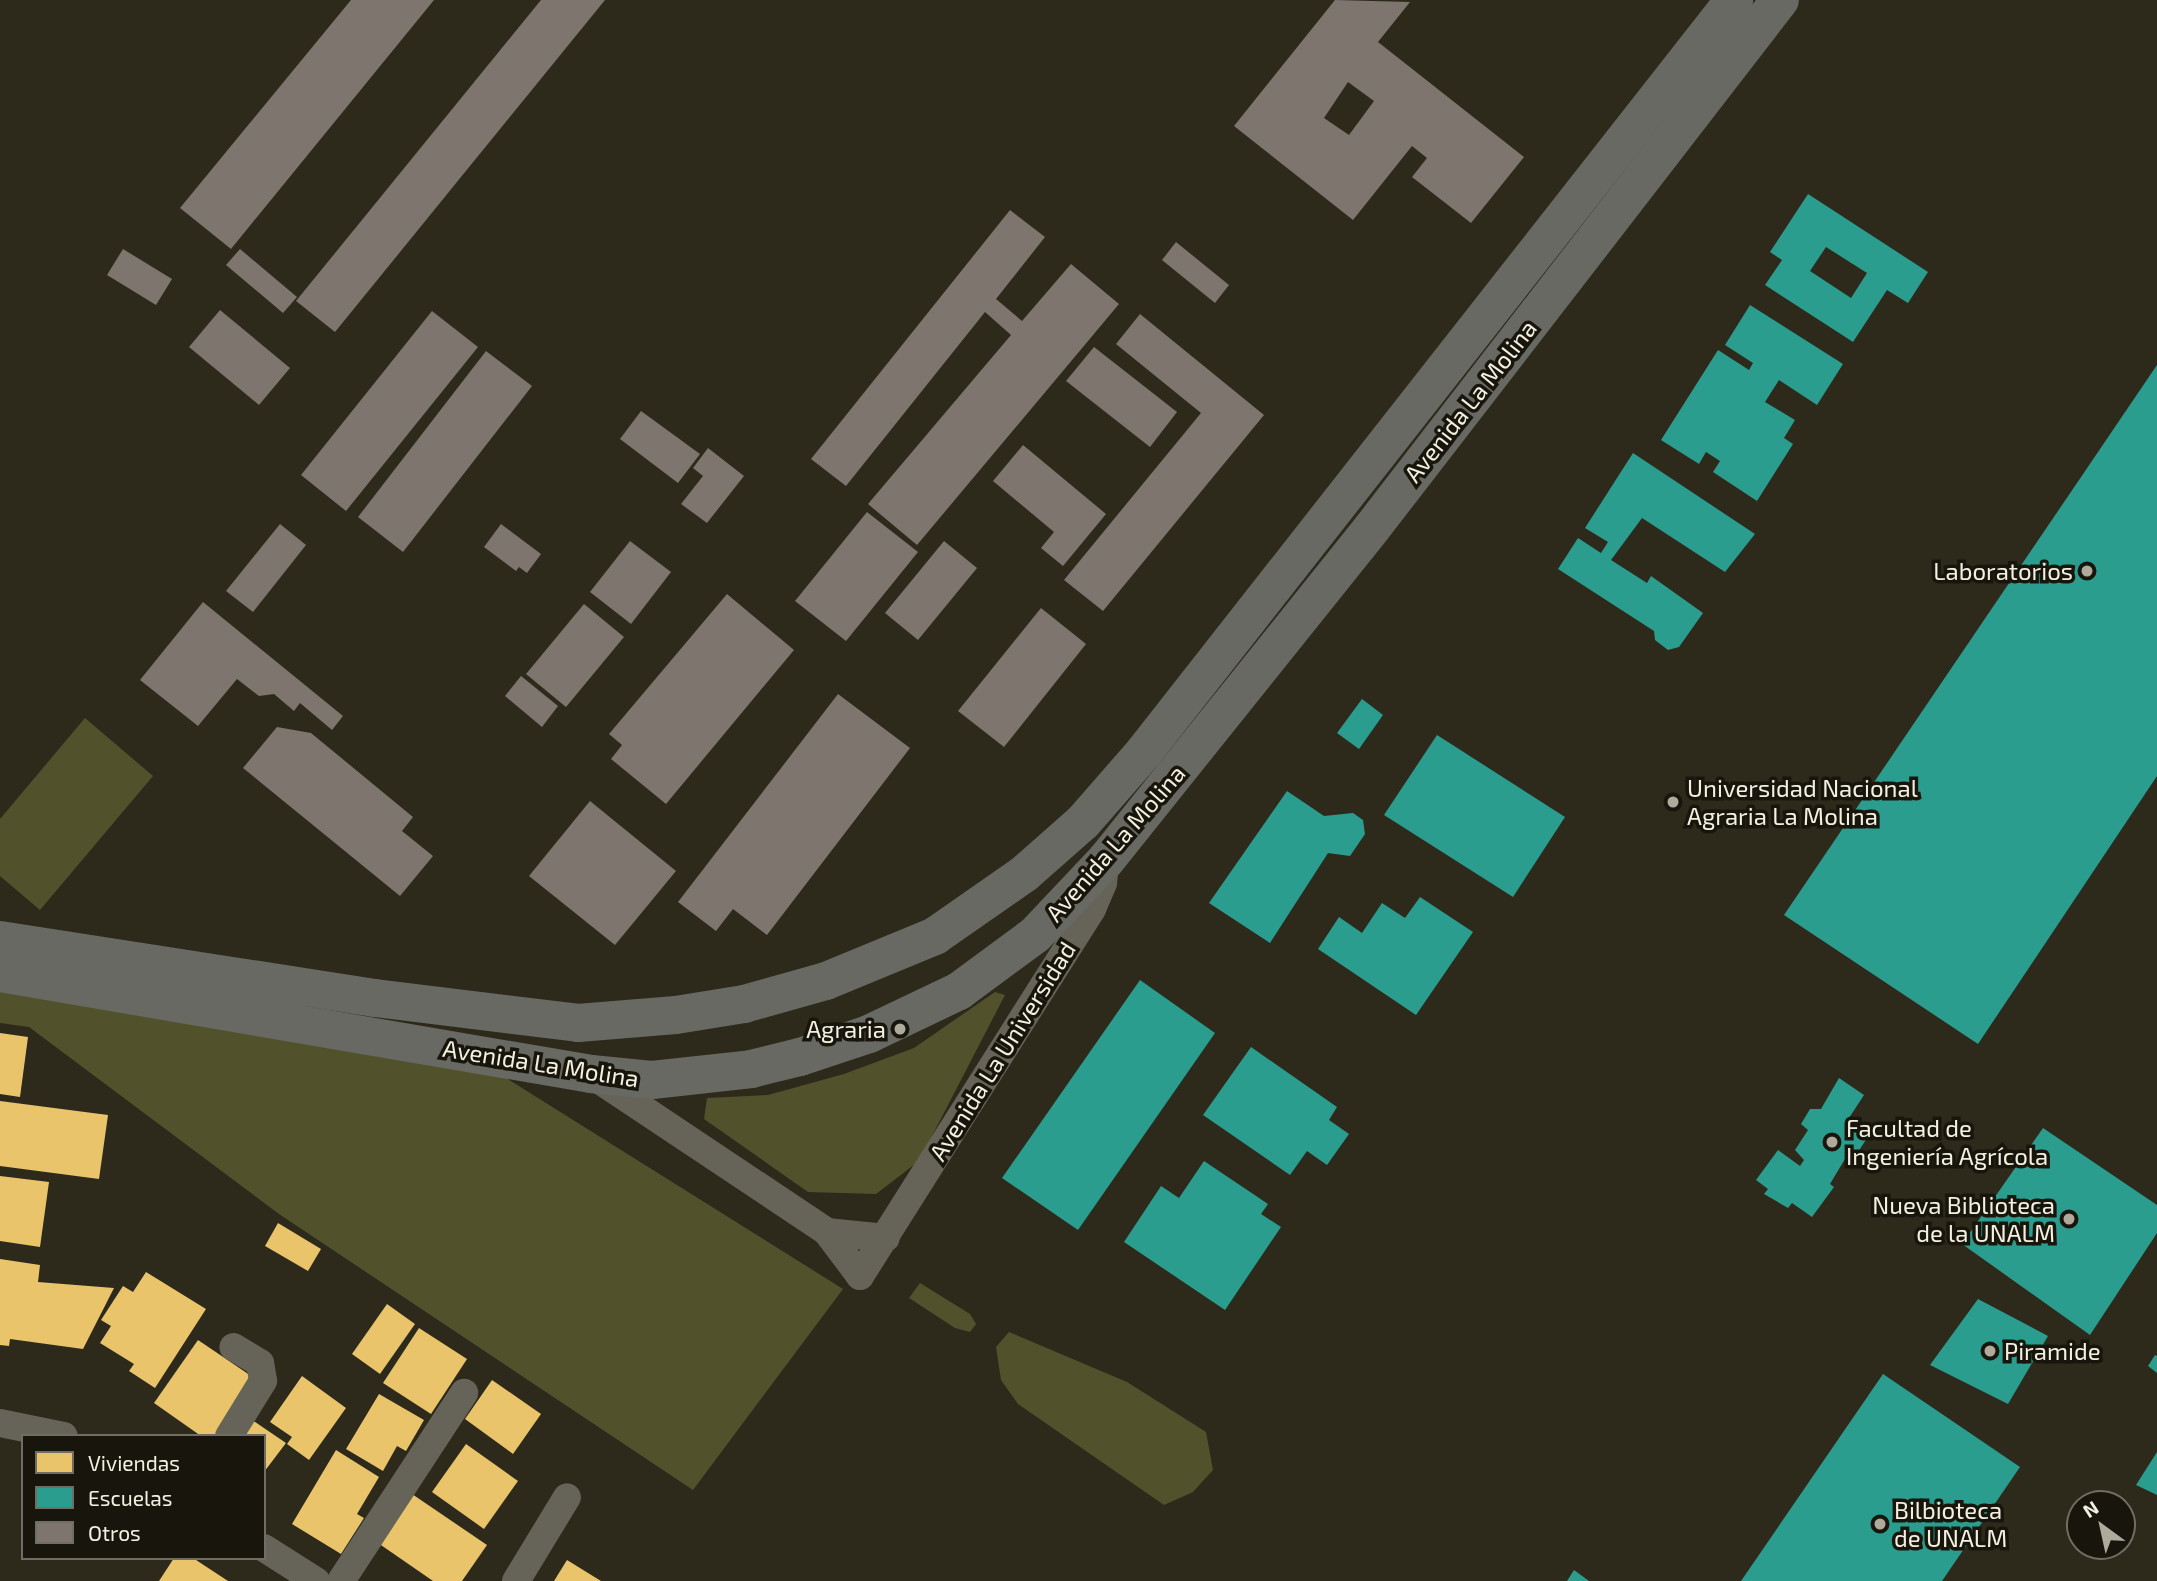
<!DOCTYPE html>
<html>
<head>
<meta charset="utf-8">
<style>
  body { margin:0 }
  #map { position:relative; width:2157px; height:1581px; overflow:hidden; background:#2d2a1c; font-family:"Exo 2",sans-serif }
  div>[style] { position:absolute }
  .green>* { inset:0; background:#51522c }
  .homes>* { inset:0; background:#e9c46a }
  .schools>* { inset:0; background:#2a9d8f }
  .building>* { inset:0; background:#7d756e }
  .minor>* { height:28px; margin:-14px; padding:0 14px; transform-origin:14px; border-radius:14px; background:#666458 }
  .secondary>* { height:38px; margin:-19px; padding:0 19px; transform-origin:19px; border-radius:19px; background:#686962 }
  .dots>* { width:19px; height:19px; translate:-50% -50%; box-sizing:border-box; border:4px solid #18160c; border-radius:50% }
  span { translate:-50% -50%; white-space:nowrap; text-align:center; line-height:1.15; -webkit-text-stroke:7px #18160c; paint-order:stroke }
  .street-label { font-size:24px; color:#f3f0e2 }
  .poi-label { font-size:24px; color:#f3f0e2 }
  .right { translate:-100% -50%; text-align:right }
  .left { translate:0 -50%; text-align:left }
  .legend { position:absolute; left:21px; top:1434px; width:245px; height:126px; box-sizing:border-box; background:#18160c; border:2px solid #706d62; margin:0; padding:9px 12px; list-style:none; font-size:21px; color:#f3f0e2 }
  .legend li { display:flex; align-items:center; gap:14px; height:35px }
  .legend b { width:35px; border:2px solid #706d62 }
  .north { position:absolute; left:2066px; top:1490px; width:70px; height:70px; box-sizing:border-box; background:#18160c; border:2px solid #706d62; border-radius:50%; rotate:327deg; font-size:19px; font-weight:700; line-height:28px; text-align:center; color:#f3f0e2 }
  .north::after { content:''; display:block; margin:auto; width:24px; height:32px; background:#aeab9d; clip-path:polygon(50% 0,100% 100%,50% 72%,0 100%) }
</style>
</head>
<body>
<div id="map">
  <div class="green">
    <i style="clip-path:polygon(85px 718px,153px 776px,40px 910px,0 876px,0 819px)"></i>
    <i style="clip-path:polygon(0 991px,495px 1071px,843px 1289px,693px 1490px,279px 1214px,29px 1027px,0 1023px)"></i>
    <i style="clip-path:polygon(995px 992px,1005px 995px,919px 1161px,876px 1194px,808px 1192px,704px 1119px,707px 1098px,768px 1095px,844px 1074px,914px 1048px)"></i>
    <i style="clip-path:polygon(920px 1283px,970px 1314px,976px 1324px,970px 1332px,955px 1328px,909px 1298px)"></i>
    <i style="clip-path:polygon(1009px 1332px,1127px 1382px,1206px 1432px,1213px 1470px,1193px 1492px,1164px 1505px,1018px 1404px,1001px 1380px,996px 1347px)"></i>
  </div>
  <div class="homes">
    <i style="clip-path:polygon(0 1033px,28px 1037px,20px 1097px,0 1094px)"></i>
    <i style="clip-path:polygon(0 1101px,108px 1115px,99px 1179px,0 1166px)"></i>
    <i style="clip-path:polygon(0 1176px,49px 1182px,40px 1247px,0 1241px)"></i>
    <i style="clip-path:polygon(278px 1223px,321px 1249px,308px 1271px,265px 1246px)"></i>
    <i style="clip-path:polygon(0 1259px,40px 1265px,38px 1282px,114px 1288px,83px 1349px,10px 1339px,9px 1346px,0 1345px)"></i>
    <i style="clip-path:polygon(146px 1272px,206px 1309px,155px 1388px,129px 1371px,134px 1364px,100px 1343px,111px 1326px,101px 1320px,123px 1286px,133px 1292px)"></i>
    <i style="clip-path:polygon(387px 1304px,415px 1324px,380px 1374px,352px 1354px)"></i>
    <i style="clip-path:polygon(419px 1328px,467px 1359px,431px 1414px,383px 1383px)"></i>
    <i style="clip-path:polygon(198px 1340px,257px 1380px,218px 1436px,201px 1436px,154px 1403px)"></i>
    <i style="clip-path:polygon(302px 1376px,346px 1408px,309px 1460px,287px 1444px,292px 1437px,270px 1422px)"></i>
    <i style="clip-path:polygon(492px 1380px,541px 1414px,513px 1454px,465px 1419px)"></i>
    <i style="clip-path:polygon(379px 1394px,424px 1420px,406px 1451px,397px 1446px,383px 1471px,346px 1449px)"></i>
    <i style="clip-path:polygon(252px 1420px,286px 1443px,264px 1472px,264px 1436px,241px 1436px)"></i>
    <i style="clip-path:polygon(466px 1444px,518px 1481px,484px 1529px,432px 1492px)"></i>
    <i style="clip-path:polygon(336px 1450px,379px 1477px,357px 1514px,364px 1518px,341px 1554px,292px 1524px)"></i>
    <i style="clip-path:polygon(412px 1494px,487px 1545px,462px 1581px,433px 1581px,378px 1543px)"></i>
    <i style="clip-path:polygon(174px 1558px,193px 1558px,228px 1581px,159px 1581px)"></i>
    <i style="clip-path:polygon(567px 1560px,601px 1581px,554px 1581px)"></i>
  </div>
  <div class="schools">
    <i style="clip-path:polygon(evenodd,1808px 194px,1928px 272px,1908px 303px,1887px 290px,1853px 342px,1765px 285px,1782px 260px,1770px 252px,1808px 194px,1826px 247px,1867px 273px,1851px 298px,1810px 271px,1826px 247px)"></i>
    <i style="clip-path:polygon(1750px 305px,1843px 364px,1817px 405px,1779px 380px,1765px 402px,1795px 420px,1784px 438px,1793px 444px,1757px 501px,1713px 472px,1720px 461px,1706px 452px,1699px 464px,1661px 440px,1718px 350px,1749px 370px,1753px 363px,1725px 345px)"></i>
    <i style="clip-path:polygon(2157px 365px,2157px 776px,1978px 1044px,1784px 915px)"></i>
    <i style="clip-path:polygon(1633px 453px,1755px 534px,1725px 572px,1642px 518px,1611px 560px,1647px 583px,1651px 576px,1703px 613px,1679px 647px,1668px 650px,1655px 640px,1654px 631px,1558px 569px,1578px 538px,1601px 553px,1608px 542px,1585px 528px)"></i>
    <i style="clip-path:polygon(1362px 699px,1383px 715px,1359px 749px,1337px 733px)"></i>
    <i style="clip-path:polygon(1437px 735px,1565px 817px,1513px 897px,1384px 815px)"></i>
    <i style="clip-path:polygon(1287px 791px,1324px 816px,1353px 813px,1363px 820px,1365px 834px,1350px 856px,1328px 853px,1270px 943px,1209px 903px)"></i>
    <i style="clip-path:polygon(1420px 897px,1473px 932px,1416px 1015px,1318px 949px,1339px 917px,1362px 933px,1382px 903px,1405px 918px)"></i>
    <i style="clip-path:polygon(1140px 980px,1215px 1033px,1078px 1230px,1002px 1178px)"></i>
    <i style="clip-path:polygon(1251px 1047px,1337px 1107px,1329px 1120px,1349px 1134px,1327px 1165px,1307px 1151px,1290px 1175px,1203px 1115px)"></i>
    <i style="clip-path:polygon(1839px 1078px,1864px 1095px,1849px 1118px,1869px 1135px,1851px 1163px,1845px 1159px,1830px 1184px,1834px 1187px,1812px 1217px,1792px 1203px,1788px 1208px,1764px 1194px,1768px 1189px,1756px 1180px,1778px 1150px,1800px 1166px,1804px 1160px,1795px 1150px,1808px 1130px,1801px 1124px,1810px 1109px,1821px 1109px)"></i>
    <i style="clip-path:polygon(2043px 1128px,2157px 1205px,2157px 1233px,2090px 1335px,1962px 1244px)"></i>
    <i style="clip-path:polygon(1204px 1161px,1268px 1204px,1261px 1214px,1281px 1227px,1225px 1310px,1124px 1242px,1161px 1186px,1179px 1198px)"></i>
    <i style="clip-path:polygon(1978px 1299px,2048px 1336px,2008px 1404px,1930px 1365px)"></i>
    <i style="clip-path:polygon(2155px 1355px,2157px 1356px,2157px 1373px,2148px 1366px)"></i>
    <i style="clip-path:polygon(1883px 1374px,2020px 1467px,1942px 1581px,1741px 1581px)"></i>
    <i style="clip-path:polygon(2157px 1452px,2157px 1495px,2136px 1485px)"></i>
    <i style="clip-path:polygon(1574px 1570px,1589px 1581px,1567px 1581px)"></i>
  </div>
  <div class="building">
    <i style="clip-path:polygon(351px 0,434px 0,231px 249px,180px 208px)"></i>
    <i style="clip-path:polygon(541px 0,605px 0,335px 332px,296px 301px)"></i>
    <i style="clip-path:polygon(evenodd,1335px 0,1410px 2px,1378px 42px,1524px 157px,1471px 223px,1412px 177px,1427px 158px,1412px 146px,1353px 220px,1234px 126px,1335px 0,1348px 82px,1374px 101px,1349px 135px,1324px 118px,1348px 82px)"></i>
    <i style="clip-path:polygon(1010px 210px,1045px 237px,996px 299px,1022px 321px,1071px 264px,1119px 304px,917px 545px,868px 504px,1011px 335px,985px 312px,846px 486px,811px 459px)"></i>
    <i style="clip-path:polygon(1176px 242px,1229px 285px,1215px 303px,1162px 260px)"></i>
    <i style="clip-path:polygon(123px 249px,172px 279px,156px 305px,107px 275px)"></i>
    <i style="clip-path:polygon(240px 249px,297px 297px,283px 313px,226px 265px)"></i>
    <i style="clip-path:polygon(220px 310px,290px 368px,259px 405px,189px 347px)"></i>
    <i style="clip-path:polygon(432px 311px,478px 347px,346px 511px,301px 475px)"></i>
    <i style="clip-path:polygon(1140px 314px,1264px 415px,1103px 611px,1064px 580px,1201px 413px,1116px 344px)"></i>
    <i style="clip-path:polygon(1094px 347px,1177px 412px,1150px 447px,1066px 381px)"></i>
    <i style="clip-path:polygon(486px 351px,532px 386px,403px 552px,358px 517px)"></i>
    <i style="clip-path:polygon(641px 411px,700px 454px,678px 483px,620px 439px)"></i>
    <i style="clip-path:polygon(1023px 445px,1106px 514px,1063px 566px,1041px 548px,1054px 532px,993px 481px)"></i>
    <i style="clip-path:polygon(708px 448px,744px 476px,707px 523px,681px 504px,703px 476px,693px 468px)"></i>
    <i style="clip-path:polygon(867px 512px,918px 552px,846px 641px,795px 601px)"></i>
    <i style="clip-path:polygon(280px 524px,306px 545px,253px 612px,226px 591px)"></i>
    <i style="clip-path:polygon(501px 524px,541px 554px,527px 573px,519px 567px,516px 571px,484px 547px)"></i>
    <i style="clip-path:polygon(630px 541px,671px 572px,631px 624px,590px 592px)"></i>
    <i style="clip-path:polygon(944px 541px,977px 568px,918px 640px,885px 613px)"></i>
    <i style="clip-path:polygon(727px 594px,794px 650px,666px 804px,611px 759px,622px 745px,609px 734px)"></i>
    <i style="clip-path:polygon(203px 602px,343px 716px,332px 730px,300px 703px,294px 711px,274px 694px,259px 696px,237px 679px,198px 726px,140px 680px)"></i>
    <i style="clip-path:polygon(584px 604px,624px 637px,566px 707px,526px 674px)"></i>
    <i style="clip-path:polygon(1041px 608px,1086px 644px,1004px 747px,958px 711px)"></i>
    <i style="clip-path:polygon(521px 676px,558px 706px,542px 727px,505px 696px)"></i>
    <i style="clip-path:polygon(838px 694px,910px 748px,767px 935px,733px 909px,716px 931px,678px 902px)"></i>
    <i style="clip-path:polygon(277px 727px,311px 733px,413px 817px,402px 831px,433px 856px,400px 896px,243px 768px)"></i>
    <i style="clip-path:polygon(590px 801px,676px 871px,615px 945px,529px 876px)"></i>
  </div>
  <div class="minor">
    <i style="left:595px;top:1077px;width:279px;rotate:33.7deg"></i>
    <i style="left:827px;top:1232px;width:55px;rotate:53.1deg"></i>
    <i style="left:860px;top:1276px;width:434px;rotate:-57.7deg"></i>
    <i style="left:1092px;top:909px;width:28px;rotate:-67deg"></i>
    <i style="left:1103px;top:883px;width:20px;rotate:-84deg"></i>
    <i style="left:827px;top:1232px;width:59px;rotate:5.8deg"></i>
    <i style="left:0;top:1423px;width:65px;rotate:11.5deg"></i>
    <i style="left:229px;top:1436px;width:65px;rotate:-58.3deg"></i>
    <i style="left:263px;top:1381px;width:18px;rotate:-99deg"></i>
    <i style="left:260px;top:1363px;width:31px;rotate:-149deg"></i>
    <i style="left:264px;top:1548px;width:62px;rotate:32.4deg"></i>
    <i style="left:341px;top:1581px;width:225px;rotate:-56.8deg"></i>
    <i style="left:516px;top:1581px;width:98px;rotate:-58.7deg"></i>
  </div>
  <div class="secondary">
    <i style="left:0;top:940px;width:379px;rotate:8.8deg"></i>
    <i style="left:375px;top:998px;width:205px;rotate:7deg"></i>
    <i style="left:578px;top:1023px;width:98px;rotate:-4.7deg"></i>
    <i style="left:676px;top:1015px;width:69px;rotate:-9.2deg"></i>
    <i style="left:744px;top:1004px;width:85px;rotate:-15.7deg"></i>
    <i style="left:826px;top:981px;width:118px;rotate:-22.4deg"></i>
    <i style="left:935px;top:936px;width:108px;rotate:-34.9deg"></i>
    <i style="left:1024px;top:874px;width:79px;rotate:-41.4deg"></i>
    <i style="left:1083px;top:822px;width:93px;rotate:-48.9deg"></i>
    <i style="left:1144px;top:752px;width:956px;rotate:-51.88deg"></i>
    <i style="left:0;top:973px;width:600px;rotate:9.7deg"></i>
    <i style="left:591px;top:1074px;width:61px;rotate:5.6deg"></i>
    <i style="left:652px;top:1080px;width:100px;rotate:-6.3deg"></i>
    <i style="left:751px;top:1069px;width:50px;rotate:-13.8deg"></i>
    <i style="left:800px;top:1057px;width:73px;rotate:-18.4deg"></i>
    <i style="left:869px;top:1034px;width:100px;rotate:-25.5deg"></i>
    <i style="left:959px;top:991px;width:94px;rotate:-36.4deg"></i>
    <i style="left:1035px;top:935px;width:103px;rotate:-46.6deg"></i>
    <i style="left:1106px;top:860px;width:425px;rotate:-51.3deg"></i>
    <i style="left:1372px;top:528px;width:667px;rotate:-52.31deg"></i>
  </div>
  <div class="dots">
    <i style="left:2087px;top:571px;background:#aeab9d"></i>
    <i style="left:1673px;top:802px;background:#aeab9d"></i>
    <i style="left:900px;top:1029px;background:#aeab9d"></i>
    <i style="left:1832px;top:1142px;background:#aeab9d"></i>
    <i style="left:2069px;top:1219px;background:#aeab9d"></i>
    <i style="left:1990px;top:1351px;background:#aeab9d"></i>
    <i style="left:1880px;top:1524px;background:#aeab9d"></i>
  </div>
  <div class="street-label">
    <span style="left:1470px;top:401px;rotate:-52deg">Avenida La Molina</span>
    <span style="left:1115px;top:843px;rotate:-49deg">Avenida La Molina</span>
    <span style="left:1002px;top:1051px;rotate:-58deg">Avenida La Universidad</span>
    <span style="left:541px;top:1063px;rotate:9deg">Avenida La Molina</span>
  </div>
  <div class="poi-label">
    <span class="right" style="left:2073px;top:571px">Laboratorios</span>
    <span class="left" style="left:1687px;top:802px">Universidad Nacional<br>Agraria La Molina</span>
    <span class="right" style="left:886px;top:1029px">Agraria</span>
    <span class="left" style="left:1846px;top:1142px">Facultad de<br>Ingeniería Agrícola</span>
    <span class="right" style="left:2055px;top:1219px">Nueva Biblioteca<br>de la UNALM</span>
    <span class="left" style="left:2004px;top:1351px">Piramide</span>
    <span class="left" style="left:1894px;top:1524px">Bilbioteca<br>de UNALM</span>
  </div>
  <ul class="legend">
  <li><b style="height:19px;background:#e9c46a"></b>Viviendas</li>
  <li><b style="height:19px;background:#2a9d8f"></b>Escuelas</li>
  <li><b style="height:19px;background:#7d756e"></b>Otros</li>
  </ul>
  <div class="north">N</div>
</div>
</body>
</html>
